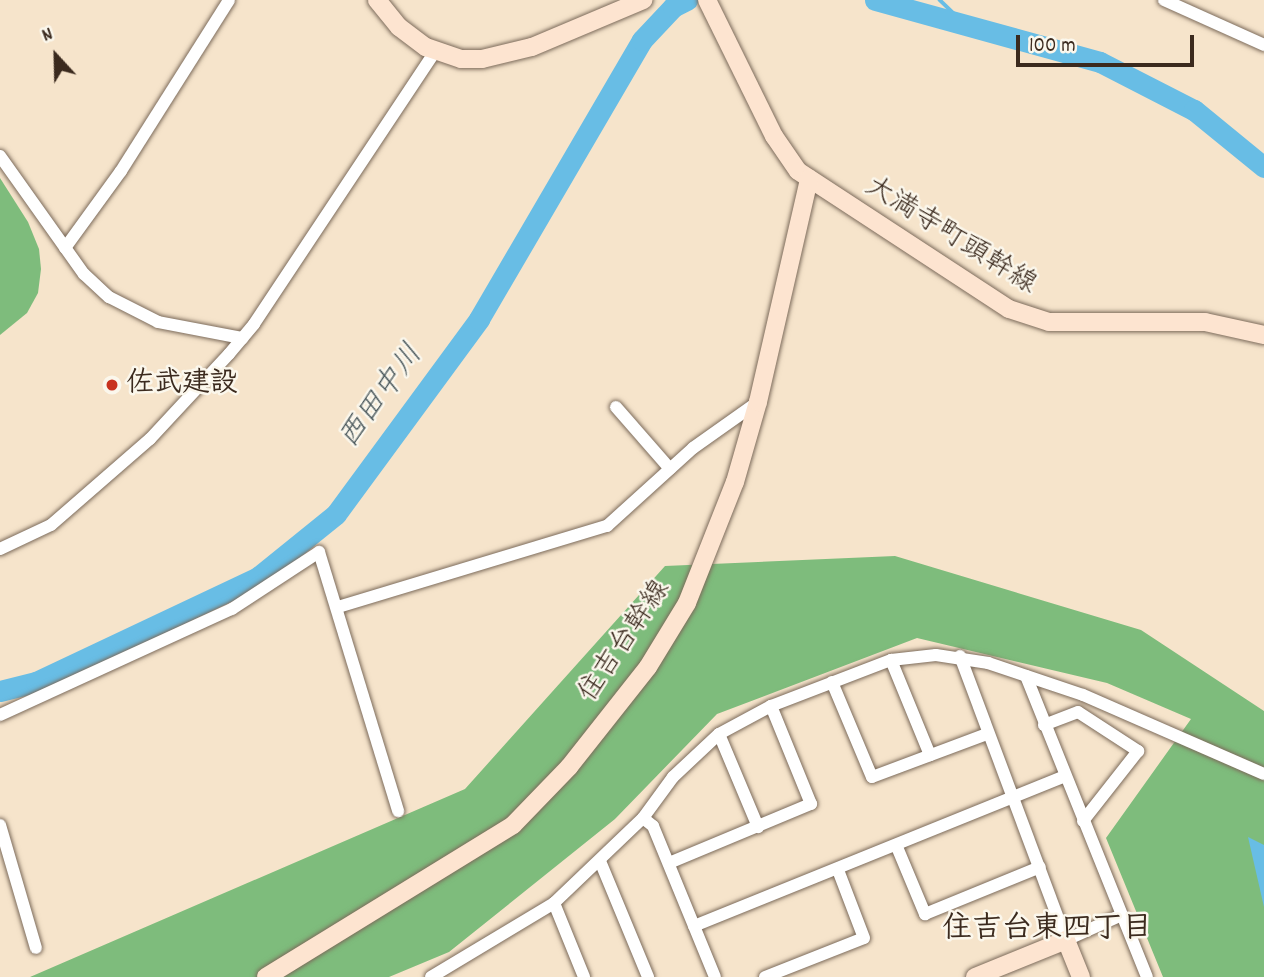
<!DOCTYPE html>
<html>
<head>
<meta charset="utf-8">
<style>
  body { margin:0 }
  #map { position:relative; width:1264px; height:977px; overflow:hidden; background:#f6e4cb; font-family:Dekko,"Klee One",sans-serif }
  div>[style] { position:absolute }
  .forest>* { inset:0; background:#7ebc7c }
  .water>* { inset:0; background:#68bde5 }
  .stream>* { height:3.5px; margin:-1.75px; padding:0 1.75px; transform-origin:1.75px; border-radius:1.75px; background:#68bde5 }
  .river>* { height:21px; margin:-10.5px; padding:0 10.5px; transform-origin:10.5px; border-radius:10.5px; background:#68bde5 }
  .roads { filter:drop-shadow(0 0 2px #7c6b5b) drop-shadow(0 0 2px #7c6b5b) }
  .street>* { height:12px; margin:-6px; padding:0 6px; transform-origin:6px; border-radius:6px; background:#fff }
  .secondary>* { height:18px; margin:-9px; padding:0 9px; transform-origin:9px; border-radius:9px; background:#fde4d0 }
  .dots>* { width:19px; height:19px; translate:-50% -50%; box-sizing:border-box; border:4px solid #fbf7ec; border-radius:50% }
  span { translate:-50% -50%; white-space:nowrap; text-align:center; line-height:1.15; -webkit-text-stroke:5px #fbf7ec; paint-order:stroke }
  .street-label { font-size:28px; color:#3b2a1e }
  .poi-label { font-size:28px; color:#3b2a1e; font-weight:700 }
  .left { translate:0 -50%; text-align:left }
  .water-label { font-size:30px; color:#48565a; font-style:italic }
  .neighbourhood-label { font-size:30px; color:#3b2a1e; font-weight:700 }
  .north { position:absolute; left:21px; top:21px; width:70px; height:70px; -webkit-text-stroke:5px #fbf7ec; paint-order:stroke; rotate:338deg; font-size:19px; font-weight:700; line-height:28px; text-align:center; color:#3b2a1e }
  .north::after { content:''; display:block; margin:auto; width:24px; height:32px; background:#3b2a1e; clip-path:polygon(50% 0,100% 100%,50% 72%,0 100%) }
  .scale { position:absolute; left:1016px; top:35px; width:178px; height:32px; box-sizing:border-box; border:4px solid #3b2a1e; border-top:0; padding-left:9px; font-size:21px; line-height:24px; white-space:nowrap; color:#3b2a1e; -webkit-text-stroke:5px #fbf7ec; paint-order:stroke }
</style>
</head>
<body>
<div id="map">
  <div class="forest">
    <i style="clip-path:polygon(0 178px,28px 222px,39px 249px,41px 269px,38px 293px,27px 313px,0 335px)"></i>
    <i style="clip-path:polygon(895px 556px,1141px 630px,1264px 711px,1264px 977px,1163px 977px,1106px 838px,1191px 719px,1107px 683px,917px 638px,717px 714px,615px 819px,449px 952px,389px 977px,30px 977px,465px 789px,665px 566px)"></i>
  </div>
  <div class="water">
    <i style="clip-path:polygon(1248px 837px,1264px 845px,1264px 907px)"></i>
  </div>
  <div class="stream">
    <i style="left:940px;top:0;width:35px;rotate:44deg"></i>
  </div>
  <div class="river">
    <i style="left:875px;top:0;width:233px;rotate:15.4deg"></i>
    <i style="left:1100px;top:62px;width:106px;rotate:27.1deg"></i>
    <i style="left:1194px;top:110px;width:90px;rotate:39.2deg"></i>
    <i style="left:0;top:691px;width:37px;rotate:-14deg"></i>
    <i style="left:36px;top:682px;width:246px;rotate:-25.3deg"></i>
    <i style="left:258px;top:577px;width:100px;rotate:-38.9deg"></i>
    <i style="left:336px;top:514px;width:242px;rotate:-53.7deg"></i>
    <i style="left:479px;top:319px;width:323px;rotate:-59.7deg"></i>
    <i style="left:642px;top:40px;width:45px;rotate:-46.8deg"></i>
    <i style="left:673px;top:7px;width:16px;rotate:-27deg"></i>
  </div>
  <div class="roads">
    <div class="street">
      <i style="left:1164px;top:0;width:110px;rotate:24.2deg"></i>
      <i style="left:0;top:156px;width:145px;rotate:54.6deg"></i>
      <i style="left:84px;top:274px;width:34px;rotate:43deg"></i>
      <i style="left:109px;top:297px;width:55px;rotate:27deg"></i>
      <i style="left:158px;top:322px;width:86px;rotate:10.8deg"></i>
      <i style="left:65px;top:248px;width:95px;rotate:-54deg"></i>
      <i style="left:121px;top:171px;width:202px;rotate:-57.7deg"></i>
      <i style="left:616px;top:407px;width:82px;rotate:48.9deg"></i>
      <i style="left:0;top:549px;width:56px;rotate:-25.2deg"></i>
      <i style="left:51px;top:525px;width:131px;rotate:-41deg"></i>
      <i style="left:150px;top:439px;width:116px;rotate:-47.1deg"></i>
      <i style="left:229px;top:354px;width:39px;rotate:-50deg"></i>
      <i style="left:254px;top:324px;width:327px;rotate:-56.4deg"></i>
      <i style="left:338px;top:607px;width:281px;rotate:-16.8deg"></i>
      <i style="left:607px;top:526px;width:116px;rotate:-42.2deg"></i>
      <i style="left:693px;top:448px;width:80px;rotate:-35.3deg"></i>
      <i style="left:960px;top:656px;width:303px;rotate:69.5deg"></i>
      <i style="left:1066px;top:940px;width:61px;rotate:-24.1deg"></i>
      <i style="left:891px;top:660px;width:103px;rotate:67.7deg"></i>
      <i style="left:1026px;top:676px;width:324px;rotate:68.1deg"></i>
      <i style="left:832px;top:682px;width:103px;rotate:67.2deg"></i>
      <i style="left:872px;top:777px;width:123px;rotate:-20.5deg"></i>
      <i style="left:0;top:715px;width:255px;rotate:-24.6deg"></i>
      <i style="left:232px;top:609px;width:104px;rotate:-33.2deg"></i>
      <i style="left:319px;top:552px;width:271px;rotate:73deg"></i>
      <i style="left:1044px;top:725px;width:36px;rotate:-21deg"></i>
      <i style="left:1078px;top:712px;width:72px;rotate:33deg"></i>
      <i style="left:1138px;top:751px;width:89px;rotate:128.2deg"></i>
      <i style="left:719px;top:734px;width:101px;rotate:67.2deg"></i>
      <i style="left:643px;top:818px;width:13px;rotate:39deg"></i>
      <i style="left:653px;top:826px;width:163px;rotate:67.7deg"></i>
      <i style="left:0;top:825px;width:128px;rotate:73.7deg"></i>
      <i style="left:897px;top:847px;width:73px;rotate:67.3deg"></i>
      <i style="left:925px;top:914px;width:124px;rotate:-22.2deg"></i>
      <i style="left:600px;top:861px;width:126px;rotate:67.5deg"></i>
      <i style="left:669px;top:863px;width:154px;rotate:-22.6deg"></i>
      <i style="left:811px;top:804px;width:106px;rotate:-112.2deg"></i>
      <i style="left:554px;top:903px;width:80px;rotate:67.9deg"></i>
      <i style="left:694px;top:926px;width:400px;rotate:-22deg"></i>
      <i style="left:431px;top:977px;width:144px;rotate:-31deg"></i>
      <i style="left:554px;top:903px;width:123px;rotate:-43.7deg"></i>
      <i style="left:643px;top:818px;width:51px;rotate:-53.8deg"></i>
      <i style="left:673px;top:777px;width:63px;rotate:-43.1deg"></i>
      <i style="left:719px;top:734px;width:59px;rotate:-28.3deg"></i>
      <i style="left:771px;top:706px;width:129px;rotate:-21deg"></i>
      <i style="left:891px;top:660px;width:45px;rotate:-6.3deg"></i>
      <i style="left:936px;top:655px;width:53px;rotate:8.7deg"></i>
      <i style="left:988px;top:663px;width:100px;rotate:18.6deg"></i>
      <i style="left:1083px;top:695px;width:197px;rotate:23.6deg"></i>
      <i style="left:765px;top:977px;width:106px;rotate:-21.5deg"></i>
      <i style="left:864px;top:938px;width:73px;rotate:-110.9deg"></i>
    </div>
    <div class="secondary">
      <i style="left:377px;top:0;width:35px;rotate:51deg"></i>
      <i style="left:399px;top:27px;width:34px;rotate:37deg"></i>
      <i style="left:426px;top:47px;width:37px;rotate:19deg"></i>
      <i style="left:461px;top:59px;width:21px"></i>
      <i style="left:482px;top:59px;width:51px;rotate:-13.5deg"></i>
      <i style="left:532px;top:47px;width:121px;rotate:-22.9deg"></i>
      <i style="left:707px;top:0;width:152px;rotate:63.8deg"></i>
      <i style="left:774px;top:136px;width:42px;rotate:55.6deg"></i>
      <i style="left:798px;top:171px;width:252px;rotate:33.2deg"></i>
      <i style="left:1009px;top:309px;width:42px;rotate:18deg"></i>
      <i style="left:1049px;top:322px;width:156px"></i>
      <i style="left:1205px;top:322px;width:60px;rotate:12.4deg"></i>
      <i style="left:266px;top:977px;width:290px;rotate:-31.6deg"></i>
      <i style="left:513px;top:825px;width:81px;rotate:-46deg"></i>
      <i style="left:569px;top:767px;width:127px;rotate:-51.7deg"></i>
      <i style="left:648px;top:667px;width:75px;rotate:-58.6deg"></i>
      <i style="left:687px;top:603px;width:130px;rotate:-68.4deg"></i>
      <i style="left:735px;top:482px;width:83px;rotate:-74deg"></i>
      <i style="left:758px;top:402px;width:229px;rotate:-77.1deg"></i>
      <i style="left:975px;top:977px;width:98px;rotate:-22.1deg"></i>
      <i style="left:1066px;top:940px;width:40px;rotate:68deg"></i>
    </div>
  </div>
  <div class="dots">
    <i style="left:112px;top:385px;background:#c8321e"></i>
  </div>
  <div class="street-label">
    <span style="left:950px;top:237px;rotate:32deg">大満寺町頭幹線</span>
    <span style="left:626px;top:642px;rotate:-56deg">住吉台幹線</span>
  </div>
  <div class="poi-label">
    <span class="left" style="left:126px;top:385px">佐武建設</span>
  </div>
  <div class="water-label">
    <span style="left:383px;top:398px;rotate:-54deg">西田中川</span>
  </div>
  <div class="neighbourhood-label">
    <span style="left:1047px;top:931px">住吉台東四丁目</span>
  </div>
  <div class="north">N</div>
  <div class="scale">100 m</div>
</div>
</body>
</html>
